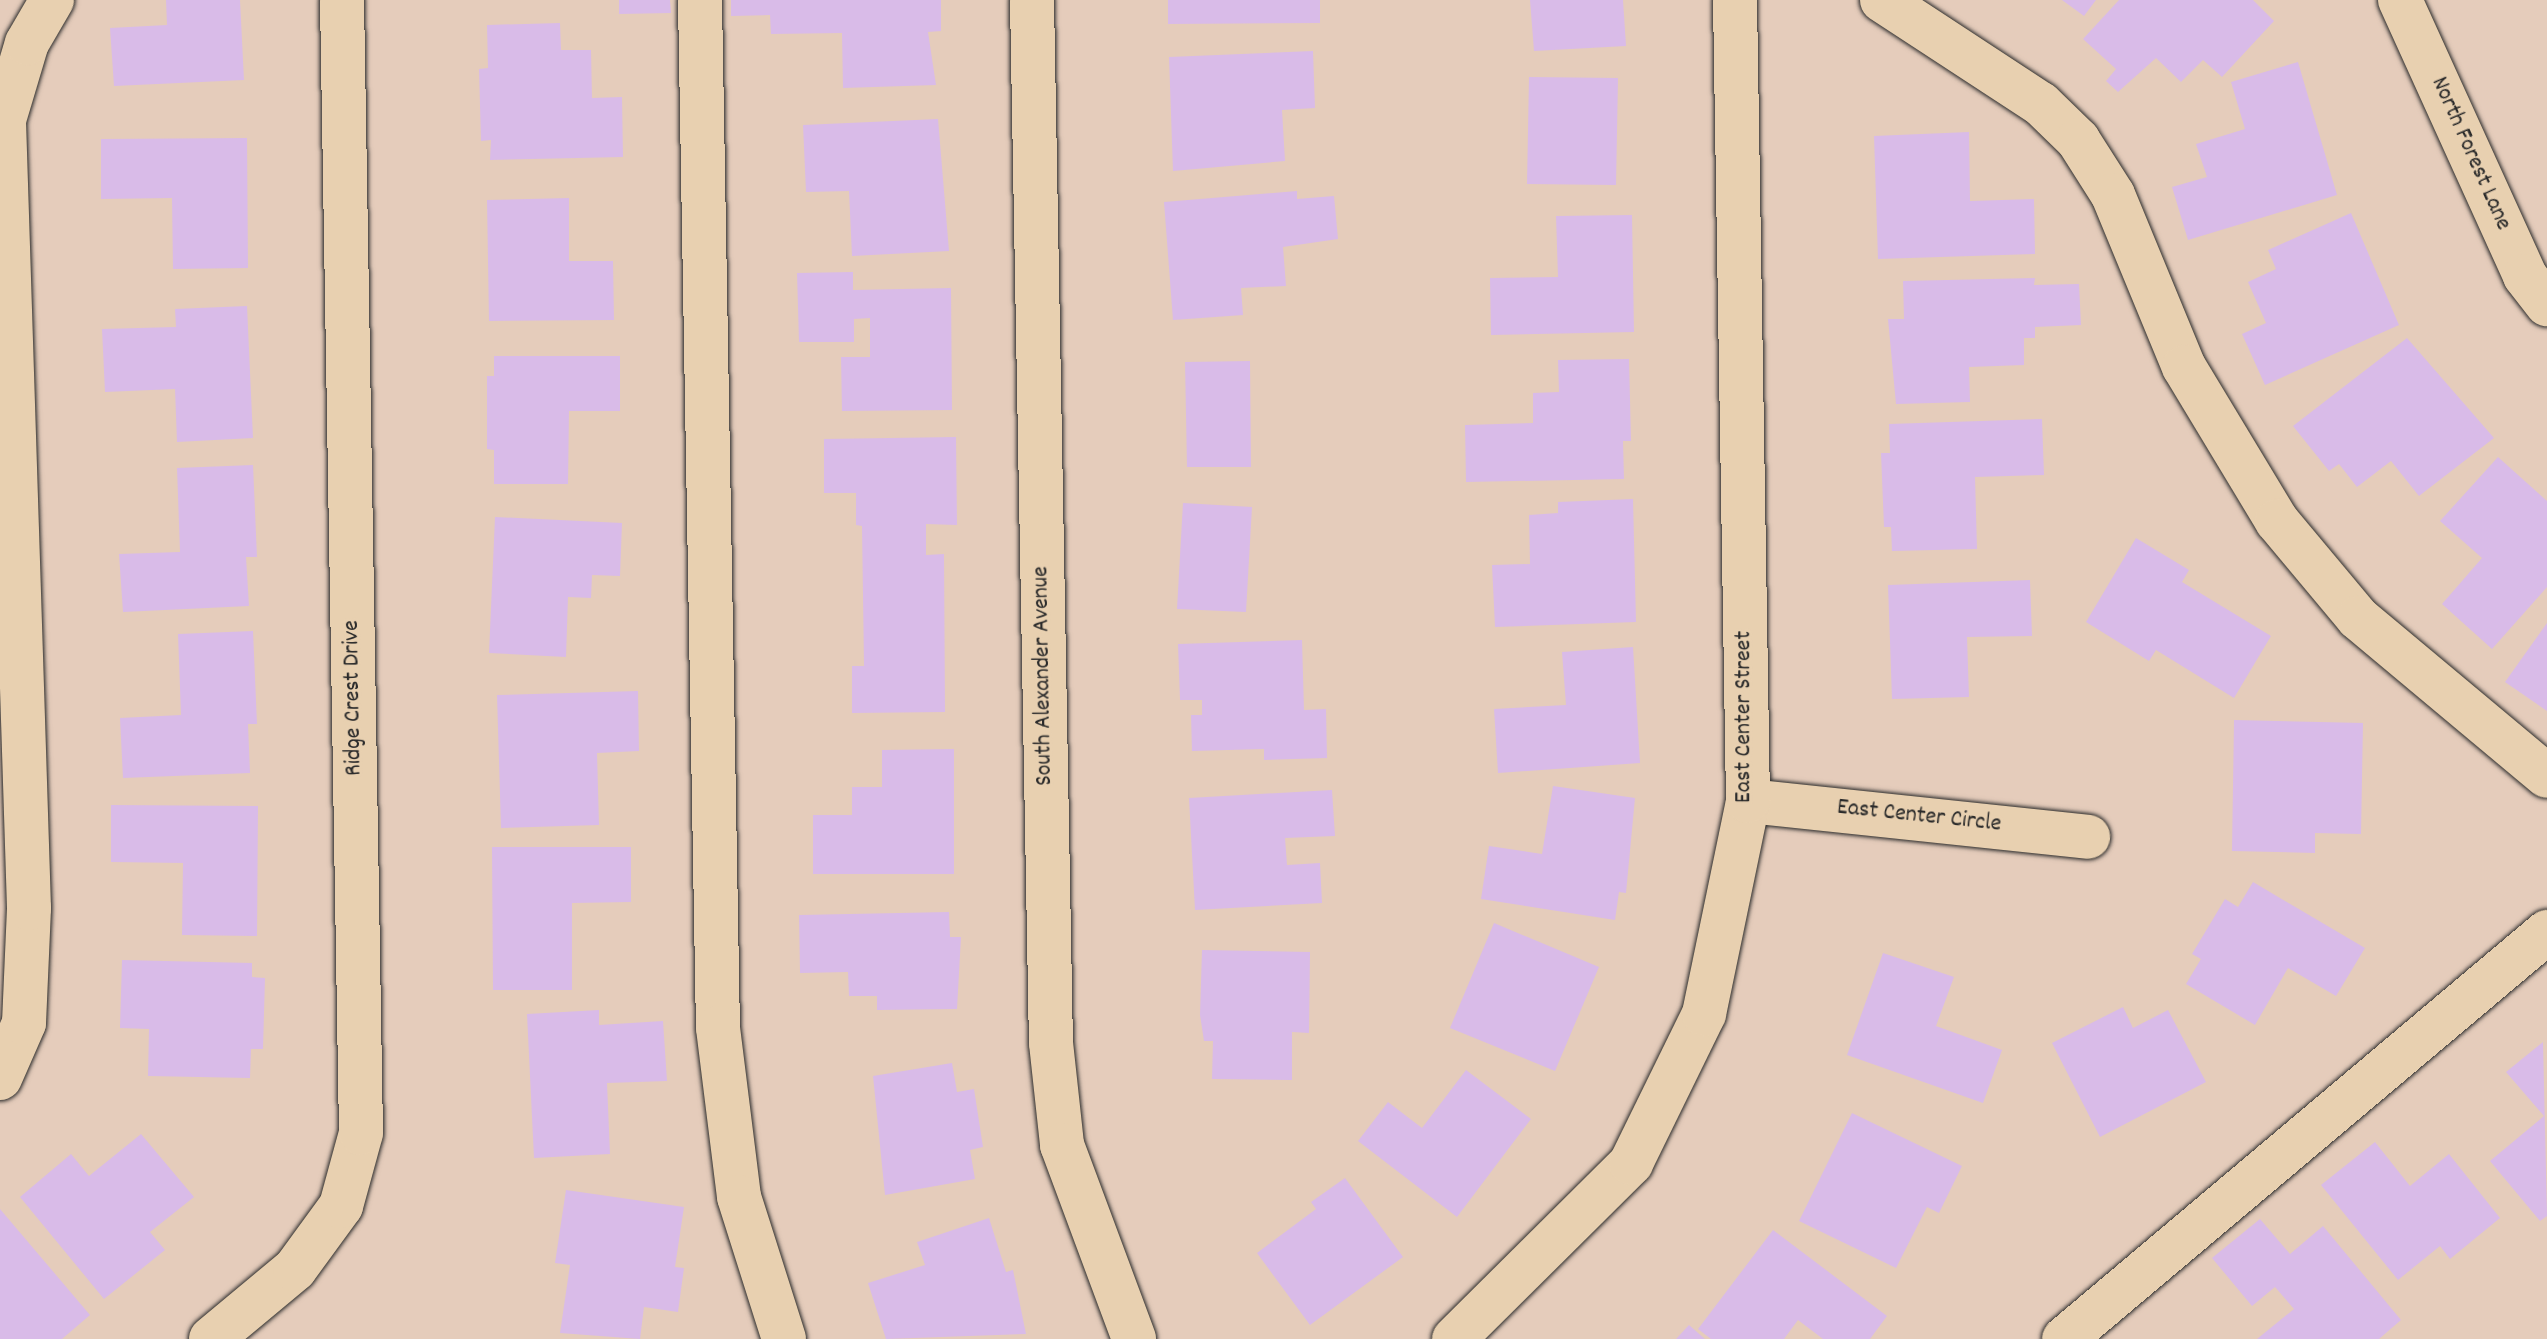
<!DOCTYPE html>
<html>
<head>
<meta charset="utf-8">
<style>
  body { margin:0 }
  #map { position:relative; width:2547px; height:1339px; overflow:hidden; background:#e5ccbb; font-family:Dekko,sans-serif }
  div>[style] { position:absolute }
  .building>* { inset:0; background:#d9bbe8 }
  .roads { filter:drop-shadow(0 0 2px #2b2b2b) drop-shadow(0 0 2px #2b2b2b) }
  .minor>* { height:44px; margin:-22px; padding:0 22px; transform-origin:22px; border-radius:22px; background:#e8d0b0 }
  span { translate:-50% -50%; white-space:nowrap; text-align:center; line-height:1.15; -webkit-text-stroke:6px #e8d0b0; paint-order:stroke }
  .street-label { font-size:24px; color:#2b2b2b }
</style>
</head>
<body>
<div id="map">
  <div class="building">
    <i style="clip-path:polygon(166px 0,240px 0,244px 80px,114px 86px,110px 28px,167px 25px)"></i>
    <i style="clip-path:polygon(619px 0,670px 0,671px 13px,619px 14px)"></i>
    <i style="clip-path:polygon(731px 0,941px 0,941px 31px,928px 32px,936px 85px,843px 88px,842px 33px,771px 34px,770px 15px,731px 16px)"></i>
    <i style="clip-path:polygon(1168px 0,1320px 0,1320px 23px,1168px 24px)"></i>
    <i style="clip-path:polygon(1530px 0,1623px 0,1626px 46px,1534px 51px)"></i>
    <i style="clip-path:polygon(2062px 0,2096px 0,2084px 16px)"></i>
    <i style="clip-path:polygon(2119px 0,2253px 0,2274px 21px,2222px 77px,2203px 60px,2181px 82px,2156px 58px,2118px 92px,2106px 81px,2116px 69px,2083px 39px)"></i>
    <i style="clip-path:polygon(560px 23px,561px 50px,591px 50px,592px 98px,622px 97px,623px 157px,490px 160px,491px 140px,481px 141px,479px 69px,488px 68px,487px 25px)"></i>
    <i style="clip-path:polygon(1313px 51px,1315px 108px,1282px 110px,1285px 161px,1173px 171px,1169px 57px)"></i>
    <i style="clip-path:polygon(2298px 62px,2337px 195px,2188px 240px,2172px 187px,2207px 177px,2196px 144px,2245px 129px,2231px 82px)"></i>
    <i style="clip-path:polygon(1529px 77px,1618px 78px,1616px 185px,1527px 184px)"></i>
    <i style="clip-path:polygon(938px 119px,949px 251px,852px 256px,849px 191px,806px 192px,803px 125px)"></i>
    <i style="clip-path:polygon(1969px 132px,1970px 201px,2034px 199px,2035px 254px,1878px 259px,1874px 136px)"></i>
    <i style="clip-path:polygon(247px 138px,248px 268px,173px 269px,172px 198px,101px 199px,101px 139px)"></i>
    <i style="clip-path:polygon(1297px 191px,1297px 199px,1334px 196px,1338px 239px,1283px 247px,1286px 286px,1241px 288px,1243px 315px,1173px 320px,1164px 202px)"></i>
    <i style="clip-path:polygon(569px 198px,569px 261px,613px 261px,614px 320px,489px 321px,487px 200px)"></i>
    <i style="clip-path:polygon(2351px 213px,2399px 325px,2265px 385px,2242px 334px,2266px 323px,2248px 282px,2276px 269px,2268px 250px)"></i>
    <i style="clip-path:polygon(1632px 215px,1634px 332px,1491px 335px,1490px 278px,1558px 277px,1556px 216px)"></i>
    <i style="clip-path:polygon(853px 272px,853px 290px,951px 288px,952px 410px,842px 411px,841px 357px,870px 357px,870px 318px,854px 319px,854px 342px,799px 342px,797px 273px)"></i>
    <i style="clip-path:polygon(2035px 278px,2034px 285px,2079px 284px,2081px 325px,2035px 327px,2035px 338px,2024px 338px,2024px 365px,1969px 367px,1970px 402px,1896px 404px,1888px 319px,1904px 319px,1903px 281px)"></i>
    <i style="clip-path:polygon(247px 306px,253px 438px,177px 442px,175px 389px,105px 392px,102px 329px,176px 327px,175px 309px)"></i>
    <i style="clip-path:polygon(2407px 338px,2494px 438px,2419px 496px,2391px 461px,2357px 487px,2339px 464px,2329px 471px,2293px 426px)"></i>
    <i style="clip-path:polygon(494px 356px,620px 356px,620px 411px,569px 411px,568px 484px,494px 484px,494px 450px,487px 449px,487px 376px,494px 376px)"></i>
    <i style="clip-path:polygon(1629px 359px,1631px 441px,1623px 441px,1624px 479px,1466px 482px,1465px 425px,1533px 423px,1533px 393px,1559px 392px,1558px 360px)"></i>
    <i style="clip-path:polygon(1250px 361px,1251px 467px,1187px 467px,1185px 362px)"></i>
    <i style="clip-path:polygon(2042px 419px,2044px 475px,1975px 477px,1977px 549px,1892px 551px,1891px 527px,1884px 527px,1881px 453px,1890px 453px,1889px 424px)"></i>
    <i style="clip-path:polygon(956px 437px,957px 525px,926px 524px,926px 555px,944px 554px,945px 712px,852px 713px,852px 666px,864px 666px,862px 526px,856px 525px,856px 493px,824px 493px,824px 439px)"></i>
    <i style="clip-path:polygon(2498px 457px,2547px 501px,2547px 587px,2492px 649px,2442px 604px,2482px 558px,2440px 521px)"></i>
    <i style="clip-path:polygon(253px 465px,257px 557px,246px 557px,249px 606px,123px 612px,119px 554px,180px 552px,177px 468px)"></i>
    <i style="clip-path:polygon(1633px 499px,1636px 622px,1495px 627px,1492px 565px,1530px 564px,1529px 515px,1558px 513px,1558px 502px)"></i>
    <i style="clip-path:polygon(1183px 503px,1252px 507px,1246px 612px,1177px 609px)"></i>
    <i style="clip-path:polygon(495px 517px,622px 523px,620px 576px,592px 575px,591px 598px,568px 597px,566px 657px,489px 653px)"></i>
    <i style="clip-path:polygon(2136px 538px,2189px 570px,2182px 582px,2271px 636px,2234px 698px,2156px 650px,2149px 661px,2086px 622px)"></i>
    <i style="clip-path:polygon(2030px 580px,2032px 636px,1967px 637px,1969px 697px,1892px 699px,1888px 585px)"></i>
    <i style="clip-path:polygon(2547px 623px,2547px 711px,2505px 682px)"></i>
    <i style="clip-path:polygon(253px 631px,257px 724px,248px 724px,250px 773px,123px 778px,120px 718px,181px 715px,178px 634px)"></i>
    <i style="clip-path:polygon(1302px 640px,1304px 710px,1326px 709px,1327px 758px,1264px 760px,1264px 749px,1192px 751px,1191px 715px,1202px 715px,1202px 700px,1180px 700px,1178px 644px)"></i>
    <i style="clip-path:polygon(1633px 647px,1640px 763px,1498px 773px,1494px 709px,1566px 705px,1562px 652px)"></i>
    <i style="clip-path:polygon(638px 691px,639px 751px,597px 753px,599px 825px,501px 828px,497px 695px)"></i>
    <i style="clip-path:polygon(2234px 720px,2363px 723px,2361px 834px,2315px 833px,2315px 853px,2232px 851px)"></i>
    <i style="clip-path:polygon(954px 749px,954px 874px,813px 874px,813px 815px,852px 815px,852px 787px,882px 787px,882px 750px)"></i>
    <i style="clip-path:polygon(1553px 786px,1635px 798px,1626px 893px,1619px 892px,1615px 920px,1481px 899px,1489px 846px,1542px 854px)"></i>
    <i style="clip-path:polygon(1332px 790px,1335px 836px,1285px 838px,1287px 865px,1320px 863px,1322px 903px,1195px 910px,1189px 798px)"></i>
    <i style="clip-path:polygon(111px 805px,258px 806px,257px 936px,182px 935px,183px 863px,111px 862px)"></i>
    <i style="clip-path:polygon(492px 847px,631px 847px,631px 902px,572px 903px,572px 990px,493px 990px)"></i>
    <i style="clip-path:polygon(2253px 882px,2365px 948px,2336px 996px,2288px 968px,2255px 1025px,2186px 984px,2201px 959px,2192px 954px,2225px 899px,2238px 907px)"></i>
    <i style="clip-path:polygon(949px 912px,950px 937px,961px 937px,957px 1009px,877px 1010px,877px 996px,849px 996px,848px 972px,800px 973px,799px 915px)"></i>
    <i style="clip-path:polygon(1494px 923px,1599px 967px,1555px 1071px,1450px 1028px)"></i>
    <i style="clip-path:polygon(1202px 950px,1310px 952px,1309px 1033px,1292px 1032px,1292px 1080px,1212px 1079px,1213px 1041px,1204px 1041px,1200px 1015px)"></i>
    <i style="clip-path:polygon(1883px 953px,1954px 977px,1936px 1026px,2002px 1050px,1983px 1103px,1847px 1055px)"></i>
    <i style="clip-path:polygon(122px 960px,252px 963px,252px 977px,265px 978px,263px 1049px,251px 1049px,250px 1078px,148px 1076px,149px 1029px,120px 1028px)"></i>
    <i style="clip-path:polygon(2123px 1007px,2133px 1028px,2168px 1010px,2206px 1082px,2100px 1137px,2052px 1043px)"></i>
    <i style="clip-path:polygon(599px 1010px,599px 1025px,663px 1021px,667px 1081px,607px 1083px,610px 1154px,534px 1158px,527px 1014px)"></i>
    <i style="clip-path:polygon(2543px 1042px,2547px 1216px,2540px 1221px,2490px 1161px,2544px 1116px,2506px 1072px)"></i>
    <i style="clip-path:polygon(952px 1063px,957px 1092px,974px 1089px,983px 1147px,970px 1150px,975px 1179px,885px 1195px,873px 1076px)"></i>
    <i style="clip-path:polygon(1466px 1070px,1531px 1119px,1457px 1217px,1358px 1141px,1388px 1102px,1422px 1128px)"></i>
    <i style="clip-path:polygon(1852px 1113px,1962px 1166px,1939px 1213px,1927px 1207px,1896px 1268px,1799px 1221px)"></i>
    <i style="clip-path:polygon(141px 1134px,194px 1197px,150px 1232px,165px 1250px,104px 1299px,20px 1197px,71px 1154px,89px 1176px)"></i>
    <i style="clip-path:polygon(2375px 1142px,2410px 1186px,2449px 1154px,2500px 1218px,2450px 1259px,2440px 1246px,2398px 1280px,2321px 1185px)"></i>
    <i style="clip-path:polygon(1345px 1178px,1403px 1257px,1310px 1325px,1257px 1253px,1316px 1209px,1311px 1202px)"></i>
    <i style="clip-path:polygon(566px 1190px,684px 1207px,675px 1267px,684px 1268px,678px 1312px,644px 1307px,640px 1339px,560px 1333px,570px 1265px,555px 1263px)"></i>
    <i style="clip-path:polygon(0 1209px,90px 1315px,62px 1339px,0 1339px)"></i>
    <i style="clip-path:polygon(989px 1218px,1006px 1272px,1013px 1270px,1026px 1334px,886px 1339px,868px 1283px,925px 1265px,917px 1242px)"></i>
    <i style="clip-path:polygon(2260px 1219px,2290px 1254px,2323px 1226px,2401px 1320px,2379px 1339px,2257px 1339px,2294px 1309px,2275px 1287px,2252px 1306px,2212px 1258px)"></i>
    <i style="clip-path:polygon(1773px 1230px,1887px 1316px,1870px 1339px,1823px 1339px,1798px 1320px,1784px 1339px,1711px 1339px,1698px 1329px)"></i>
    <i style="clip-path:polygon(1689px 1325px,1705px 1339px,1676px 1339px)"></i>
  </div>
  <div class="roads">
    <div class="minor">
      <i style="left:700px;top:0;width:1028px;rotate:89deg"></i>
      <i style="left:718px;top:1028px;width:170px;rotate:82.9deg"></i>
      <i style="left:739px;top:1197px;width:149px;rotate:72.4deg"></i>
      <i style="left:1032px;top:0;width:1043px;rotate:88.96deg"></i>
      <i style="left:1051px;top:1043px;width:103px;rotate:83.8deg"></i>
      <i style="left:1062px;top:1145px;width:207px;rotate:69.6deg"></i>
      <i style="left:1882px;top:0;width:190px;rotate:33.2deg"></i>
      <i style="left:2041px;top:104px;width:52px;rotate:44.2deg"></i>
      <i style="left:2078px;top:140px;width:65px;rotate:57.5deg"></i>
      <i style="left:2113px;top:195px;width:186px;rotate:67.6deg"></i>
      <i style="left:2184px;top:367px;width:180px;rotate:58.9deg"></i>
      <i style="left:2277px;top:521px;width:126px;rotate:50.1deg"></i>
      <i style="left:2358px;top:618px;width:246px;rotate:39.9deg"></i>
      <i style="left:2400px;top:0;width:303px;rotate:65.6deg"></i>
      <i style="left:2525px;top:276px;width:36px;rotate:52deg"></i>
      <i style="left:1748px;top:801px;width:342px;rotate:6deg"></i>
      <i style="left:0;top:1078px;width:60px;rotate:-66.4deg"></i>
      <i style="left:24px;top:1023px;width:115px;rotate:-87.5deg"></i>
      <i style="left:29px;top:908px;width:788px;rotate:-91.82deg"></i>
      <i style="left:4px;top:120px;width:80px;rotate:-73.4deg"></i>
      <i style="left:27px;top:43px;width:50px;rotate:-59.8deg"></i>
      <i style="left:211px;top:1339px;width:109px;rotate:-39.8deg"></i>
      <i style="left:295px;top:1269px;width:78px;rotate:-53.9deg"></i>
      <i style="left:341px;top:1206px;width:76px;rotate:-74.7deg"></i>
      <i style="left:361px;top:1133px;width:1133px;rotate:-90.96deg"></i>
      <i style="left:1454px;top:1339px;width:250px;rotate:-44.8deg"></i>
      <i style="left:1631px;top:1163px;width:166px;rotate:-63.9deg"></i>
      <i style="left:1704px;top:1014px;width:217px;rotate:-78.3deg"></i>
      <i style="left:1748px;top:801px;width:801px;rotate:-90.93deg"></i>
      <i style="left:2064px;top:1339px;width:632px;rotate:-40.12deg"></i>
    </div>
  </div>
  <div class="street-label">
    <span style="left:2470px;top:154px;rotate:66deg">North Forest Lane</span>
    <span style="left:1044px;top:676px;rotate:-91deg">South Alexander Avenue</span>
    <span style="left:354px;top:698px;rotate:-91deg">Ridge Crest Drive</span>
    <span style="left:1745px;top:717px;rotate:-90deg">East Center Street</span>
    <span style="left:1919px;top:817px;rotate:6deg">East Center Circle</span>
  </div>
</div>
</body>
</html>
